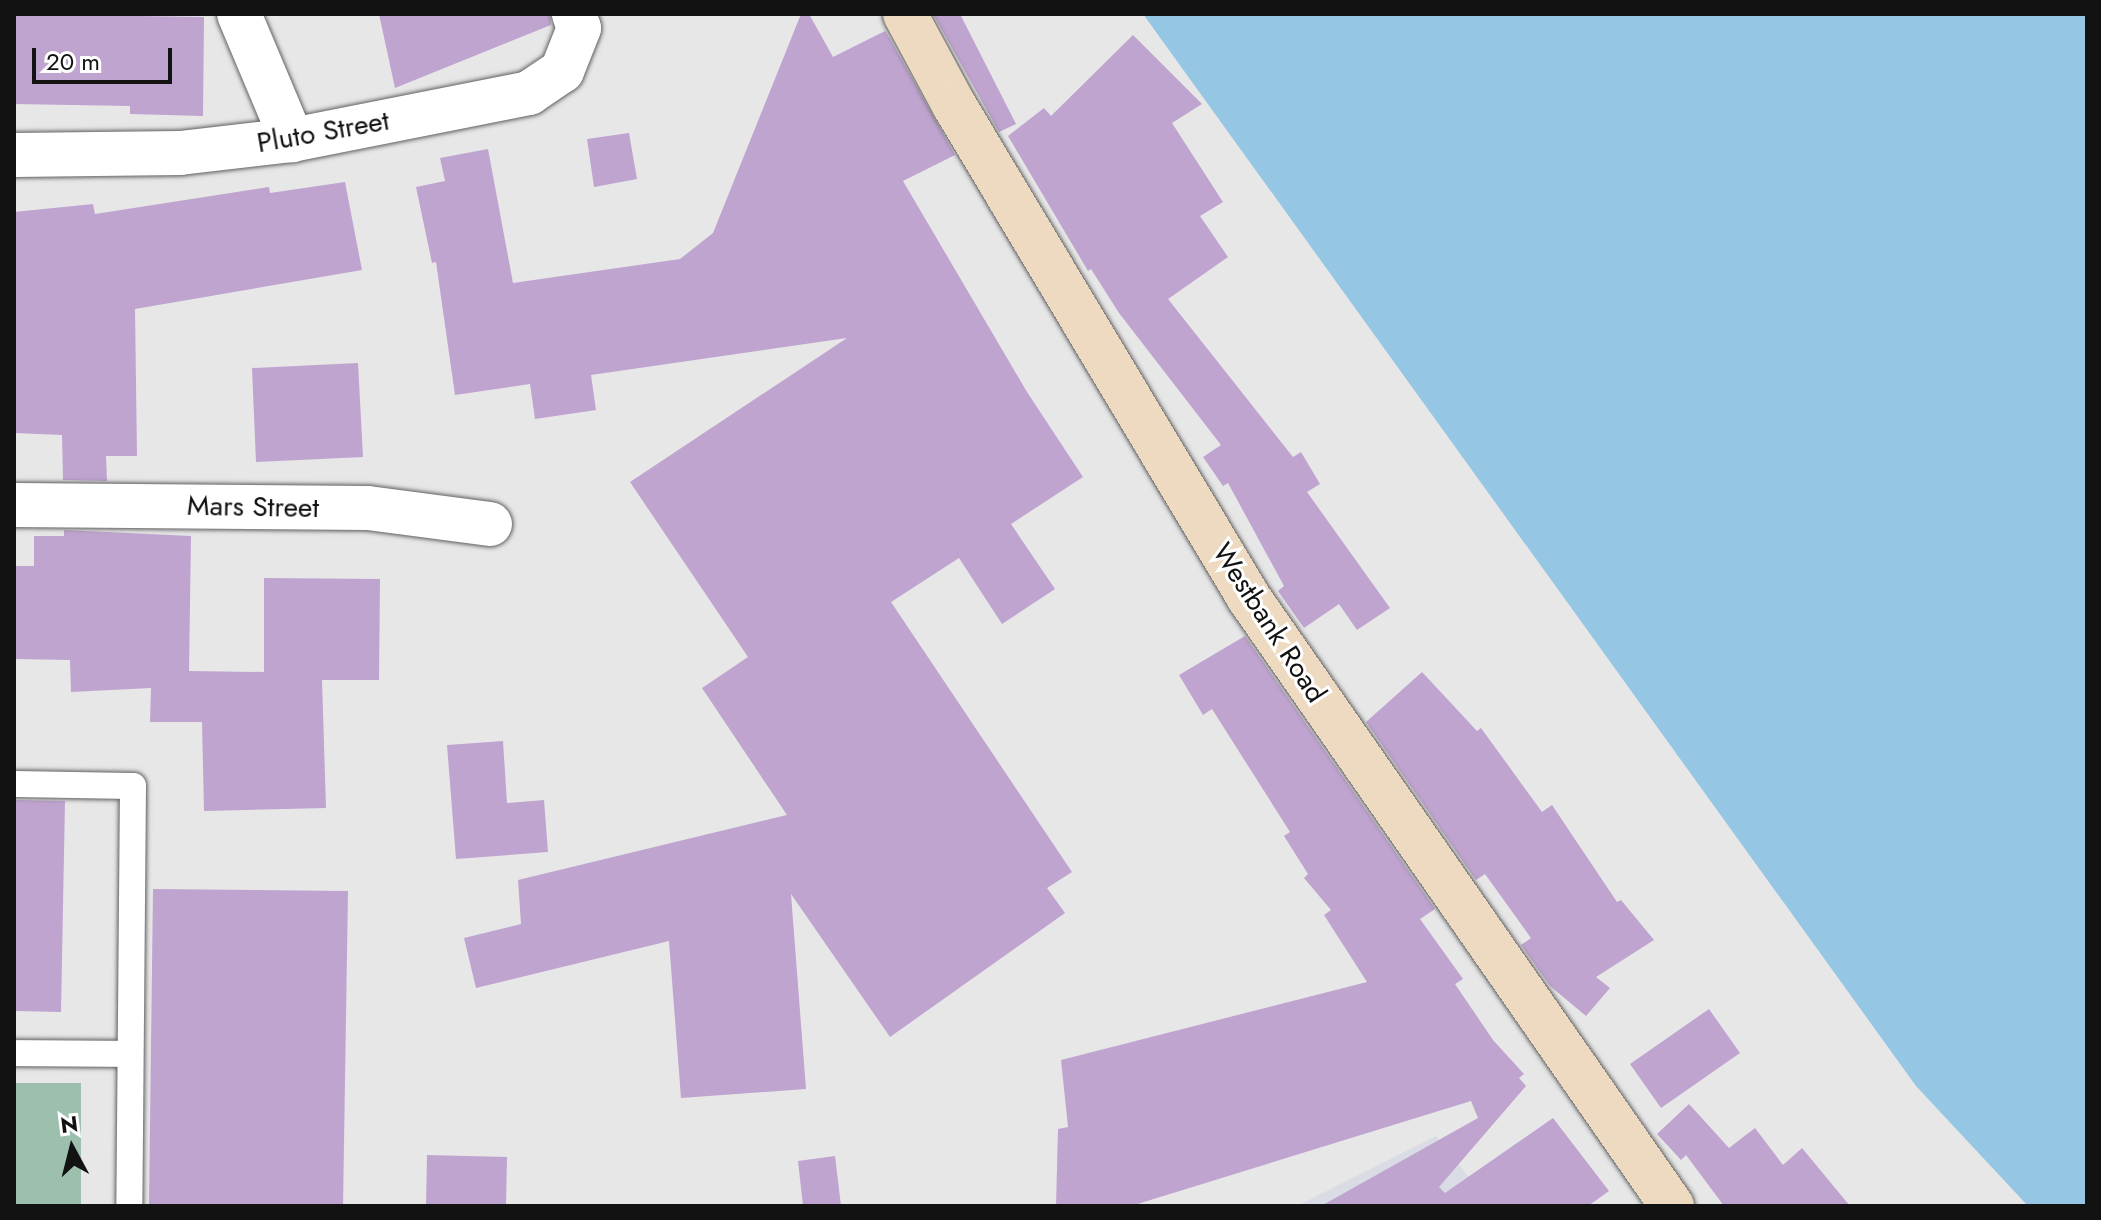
<!DOCTYPE html>
<html>
<head>
<meta charset="utf-8">
<style>
  body { margin:0 }
  #map { position:relative; width:2101px; height:1220px; overflow:hidden; background:#e7e7e8; font-family:Jost,sans-serif }
  div>[style] { position:absolute }
  .built>* { inset:0; background:#d9dce4 }
  .green>* { inset:0; background:#9dc0ae }
  .water>* { inset:0; background:#95c6e4 }
  .building>* { inset:0; background:#bfa4cf }
  .roads { filter:drop-shadow(0 0 2px #616162) drop-shadow(0 0 2px #616162) }
  .lane>* { height:26px; margin:-13px; padding:0 13px; transform-origin:13px; border-radius:13px; background:#fff }
  .street>* { height:44px; margin:-22px; padding:0 22px; transform-origin:22px; border-radius:22px; background:#fff }
  .secondary>* { height:44px; margin:-22px; padding:0 22px; transform-origin:22px; border-radius:22px; background:#eddac1 }
  span { translate:-50% -50%; white-space:nowrap; text-align:center; line-height:1.15; -webkit-text-stroke:6px #fff; paint-order:stroke }
  .street-label { font-size:28px; color:#121212 }
  .frame { position:absolute; inset:0; border:16px solid #121212; pointer-events:none }
  .north { position:absolute; left:32px; top:1108px; width:80px; height:80px; -webkit-text-stroke:6px #fff; paint-order:stroke; rotate:353deg; font-size:22px; font-weight:700; line-height:32px; text-align:center; color:#121212 }
  .north::after { content:''; display:block; margin:auto; width:28px; height:36px; background:#121212; clip-path:polygon(50% 0,100% 100%,50% 72%,0 100%) }
  .scale { position:absolute; left:32px; top:48px; width:140px; height:36px; box-sizing:border-box; border:4px solid #121212; border-top:0; padding-left:10px; font-size:24px; line-height:28px; white-space:nowrap; color:#121212; -webkit-text-stroke:6px #fff; paint-order:stroke }
</style>
</head>
<body>
<div id="map">
  <div class="built">
    <i style="clip-path:polygon(1436px 1136px,1492px 1206px,1297px 1206px)"></i>
  </div>
  <div class="green">
    <i style="clip-path:polygon(14px 1083px,81px 1083px,81px 1206px,14px 1206px)"></i>
  </div>
  <div class="water">
    <i style="clip-path:polygon(1143px 14px,2087px 14px,2087px 1206px,2028px 1206px,1916px 1086px)"></i>
  </div>
  <div class="building">
    <i style="clip-path:polygon(14px 14px,204px 17px,203px 116px,130px 114px,130px 106px,14px 104px)"></i>
    <i style="clip-path:polygon(379px 14px,550px 14px,551px 25px,395px 88px)"></i>
    <i style="clip-path:polygon(801px 14px,809px 14px,833px 57px,885px 31px,889px 37px,955px 155px,903px 181px,1027px 392px,1083px 477px,1011px 524px,1055px 589px,1002px 624px,959px 558px,891px 602px,1072px 872px,1047px 888px,1065px 913px,890px 1037px,791px 894px,806px 1089px,681px 1098px,669px 941px,476px 988px,464px 938px,521px 924px,518px 880px,787px 815px,702px 688px,748px 657px,630px 482px,847px 338px,591px 375px,596px 410px,535px 419px,530px 384px,455px 395px,436px 262px,432px 263px,416px 187px,445px 181px,440px 158px,488px 149px,513px 283px,680px 259px,713px 233px)"></i>
    <i style="clip-path:polygon(933px 14px,960px 14px,1016px 124px,999px 132px)"></i>
    <i style="clip-path:polygon(1133px 35px,1202px 104px,1172px 123px,1223px 202px,1200px 216px,1228px 257px,1168px 299px,1293px 457px,1301px 452px,1320px 484px,1307px 492px,1390px 608px,1357px 630px,1339px 604px,1304px 628px,1278px 591px,1284px 586px,1228px 483px,1223px 486px,1203px 457px,1221px 445px,1119px 313px,1091px 269px,1088px 271px,1008px 136px,1044px 108px,1051px 116px)"></i>
    <i style="clip-path:polygon(629px 133px,637px 179px,594px 187px,587px 139px)"></i>
    <i style="clip-path:polygon(345px 182px,362px 270px,135px 309px,137px 456px,106px 456px,107px 481px,63px 480px,62px 435px,14px 433px,14px 212px,93px 204px,95px 214px,269px 187px,270px 193px)"></i>
    <i style="clip-path:polygon(358px 363px,363px 457px,256px 462px,252px 368px)"></i>
    <i style="clip-path:polygon(64px 530px,191px 536px,189px 671px,264px 672px,264px 578px,380px 579px,379px 680px,322px 680px,326px 808px,204px 811px,202px 722px,150px 722px,151px 688px,71px 692px,70px 660px,14px 659px,14px 566px,34px 566px,34px 536px,64px 536px)"></i>
    <i style="clip-path:polygon(1245px 636px,1435px 909px,1420px 919px,1463px 979px,1455px 984px,1493px 1040px,1524px 1074px,1519px 1078px,1526px 1086px,1439px 1187px,1445px 1193px,1553px 1118px,1609px 1191px,1588px 1206px,1321px 1206px,1478px 1118px,1471px 1101px,1131px 1206px,1056px 1206px,1058px 1129px,1068px 1127px,1061px 1060px,1367px 982px,1324px 915px,1331px 910px,1304px 878px,1308px 874px,1284px 836px,1290px 832px,1212px 709px,1203px 715px,1179px 675px)"></i>
    <i style="clip-path:polygon(1422px 672px,1477px 731px,1481px 728px,1542px 812px,1552px 805px,1617px 902px,1621px 900px,1654px 940px,1596px 977px,1610px 988px,1586px 1016px,1550px 986px,1521px 945px,1531px 938px,1485px 874px,1476px 880px,1366px 722px)"></i>
    <i style="clip-path:polygon(503px 741px,507px 803px,544px 800px,548px 852px,456px 859px,447px 745px)"></i>
    <i style="clip-path:polygon(14px 800px,65px 801px,61px 1012px,14px 1011px)"></i>
    <i style="clip-path:polygon(153px 889px,348px 891px,343px 1206px,149px 1206px)"></i>
    <i style="clip-path:polygon(1709px 1009px,1740px 1053px,1661px 1108px,1630px 1064px)"></i>
    <i style="clip-path:polygon(1689px 1104px,1729px 1148px,1755px 1128px,1783px 1165px,1802px 1148px,1850px 1206px,1724px 1206px,1686px 1155px,1681px 1160px,1657px 1134px)"></i>
    <i style="clip-path:polygon(427px 1155px,507px 1157px,506px 1206px,426px 1206px)"></i>
    <i style="clip-path:polygon(835px 1156px,841px 1206px,803px 1206px,798px 1161px)"></i>
  </div>
  <div class="roads">
    <div class="lane">
      <i style="left:14px;top:784px;width:119px;rotate:1deg"></i>
      <i style="left:133px;top:786px;width:420px;rotate:90.5deg"></i>
      <i style="left:14px;top:1053px;width:115px;rotate:0.5deg"></i>
    </div>
    <div class="street">
      <i style="left:239px;top:14px;width:137px;rotate:67.2deg"></i>
      <i style="left:14px;top:155px;width:166px;rotate:-0.7deg"></i>
      <i style="left:180px;top:153px;width:113px;rotate:-6.6deg"></i>
      <i style="left:292px;top:140px;width:242px;rotate:-11.2deg"></i>
      <i style="left:529px;top:93px;width:40px;rotate:-34deg"></i>
      <i style="left:562px;top:71px;width:46px;rotate:-68.4deg"></i>
      <i style="left:579px;top:28px;width:15px;rotate:-110deg"></i>
      <i style="left:14px;top:505px;width:354px;rotate:0.5deg"></i>
      <i style="left:368px;top:508px;width:123px;rotate:7.5deg"></i>
    </div>
    <div class="secondary">
      <i style="left:905px;top:14px;width:103px;rotate:61.7deg"></i>
      <i style="left:954px;top:105px;width:575px;rotate:59.1deg"></i>
      <i style="left:1249px;top:598px;width:741px;rotate:55.17deg"></i>
    </div>
  </div>
  <div class="street-label">
    <span style="left:323px;top:132px;rotate:-10deg">Pluto Street</span>
    <span style="left:253px;top:507px;rotate:1deg">Mars Street</span>
    <span style="left:1269px;top:623px;rotate:57deg">Westbank Road</span>
  </div>
  <div class="frame"></div>
  <div class="north">N</div>
  <div class="scale">20 m</div>
</div>
</body>
</html>
